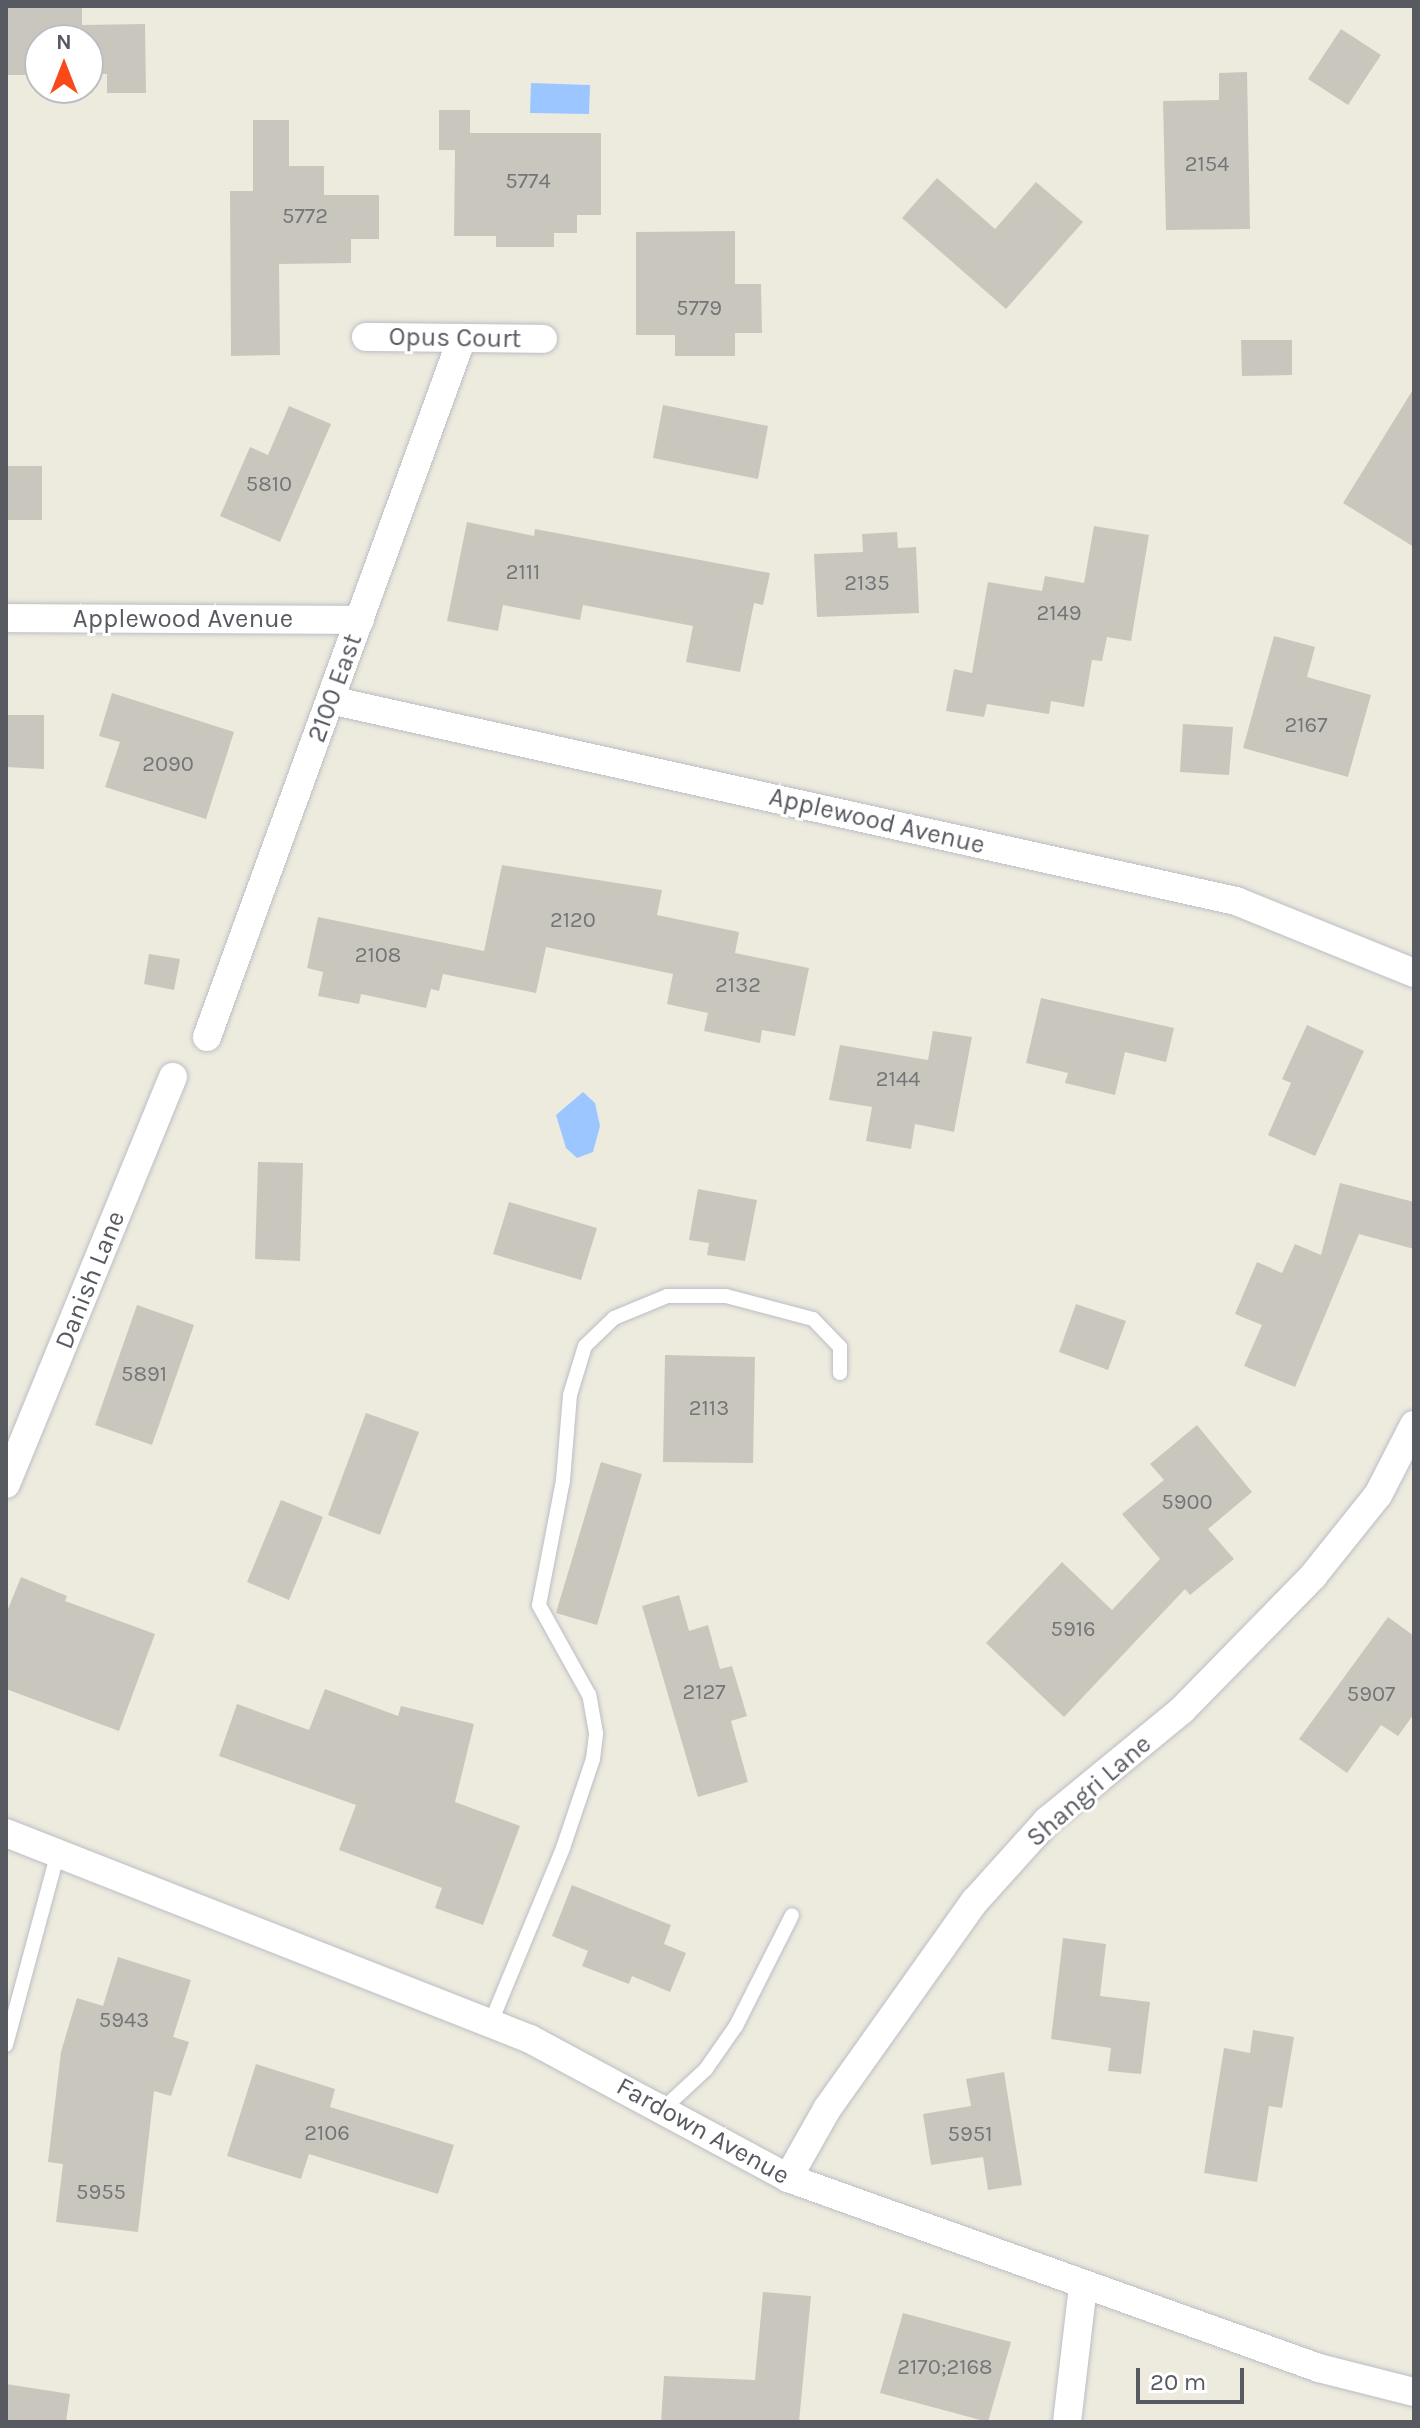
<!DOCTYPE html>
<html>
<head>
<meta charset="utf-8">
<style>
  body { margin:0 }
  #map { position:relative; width:1420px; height:2428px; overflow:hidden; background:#edebde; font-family:Karla,sans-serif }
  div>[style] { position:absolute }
  .water>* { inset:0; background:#9cc6ff }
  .building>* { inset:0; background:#c9c7bd }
  .roads { filter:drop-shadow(0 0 2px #bcbdc4) drop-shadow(0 0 2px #bcbdc4) }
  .lane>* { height:14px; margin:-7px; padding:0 7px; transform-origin:7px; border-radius:7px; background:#fff }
  .street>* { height:28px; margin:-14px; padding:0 14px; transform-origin:14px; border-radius:14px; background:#fff }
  span { translate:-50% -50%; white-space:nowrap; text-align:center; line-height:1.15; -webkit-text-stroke:6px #fff; paint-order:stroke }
  .number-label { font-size:22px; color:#747578 }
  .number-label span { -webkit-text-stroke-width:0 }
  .street-label { font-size:26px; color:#575a61 }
  .frame { position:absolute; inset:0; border:8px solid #575a61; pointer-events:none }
  .north { position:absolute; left:24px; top:24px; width:80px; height:80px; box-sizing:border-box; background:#fff; border:2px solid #bcbdc0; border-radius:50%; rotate:0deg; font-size:22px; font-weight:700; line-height:32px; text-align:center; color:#575a61 }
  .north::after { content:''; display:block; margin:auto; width:28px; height:36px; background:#f94918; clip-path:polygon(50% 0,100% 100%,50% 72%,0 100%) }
  .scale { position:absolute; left:1136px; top:2368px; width:108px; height:36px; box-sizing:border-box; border:4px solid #575a61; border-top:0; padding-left:10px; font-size:24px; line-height:28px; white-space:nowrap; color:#575a61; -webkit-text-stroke:6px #fff; paint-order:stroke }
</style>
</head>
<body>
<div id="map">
  <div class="water">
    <i style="clip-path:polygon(531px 83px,590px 85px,589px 114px,530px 113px)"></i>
    <i style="clip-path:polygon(583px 1092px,595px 1103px,600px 1126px,593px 1152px,577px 1158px,566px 1148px,556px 1115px)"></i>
  </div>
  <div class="building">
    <i style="clip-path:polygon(6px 6px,82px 6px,82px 25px,145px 24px,146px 93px,107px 93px,107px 74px,88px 74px,88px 40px,40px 40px,40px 75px,6px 75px)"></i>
    <i style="clip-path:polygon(1341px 29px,1381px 55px,1348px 105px,1308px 79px)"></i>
    <i style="clip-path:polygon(1247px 72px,1250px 229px,1166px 230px,1163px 101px,1219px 100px,1219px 73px)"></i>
    <i style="clip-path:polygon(439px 110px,470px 110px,470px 133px,601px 133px,601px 215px,577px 215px,577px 233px,554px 233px,554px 247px,496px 247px,496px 236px,454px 236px,455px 150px,439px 150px)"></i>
    <i style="clip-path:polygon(253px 120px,289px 120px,289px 166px,324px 166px,324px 195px,379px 195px,379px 239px,351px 239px,351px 263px,279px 264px,280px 355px,231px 356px,230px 191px,253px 191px)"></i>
    <i style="clip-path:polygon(937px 178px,995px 229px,1036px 182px,1083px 222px,1006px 309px,902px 218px)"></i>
    <i style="clip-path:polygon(735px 231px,735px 284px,761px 284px,762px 333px,735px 333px,735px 356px,675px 356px,675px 335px,636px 335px,636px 232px)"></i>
    <i style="clip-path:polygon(1241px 340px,1292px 340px,1292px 375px,1242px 376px)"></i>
    <i style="clip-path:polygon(1414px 388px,1414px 547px,1343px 503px)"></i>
    <i style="clip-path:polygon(663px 405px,768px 426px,758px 479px,653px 458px)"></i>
    <i style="clip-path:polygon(289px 406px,331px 424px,280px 542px,220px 516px,250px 447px,268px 455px)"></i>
    <i style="clip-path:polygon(6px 466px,42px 466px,42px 520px,6px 520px)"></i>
    <i style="clip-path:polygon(467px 522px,534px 536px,535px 529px,770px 573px,763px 605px,754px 603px,740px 672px,686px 662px,693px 626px,583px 605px,580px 620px,503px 605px,498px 631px,447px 621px)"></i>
    <i style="clip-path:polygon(1094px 526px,1149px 535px,1131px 641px,1107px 637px,1102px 661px,1092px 660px,1084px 707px,1051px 701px,1049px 714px,987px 704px,984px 717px,946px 711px,954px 669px,972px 673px,988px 582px,1042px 591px,1045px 576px,1084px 583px)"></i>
    <i style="clip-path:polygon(897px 532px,898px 548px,916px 547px,919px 613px,817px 617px,814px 554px,863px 552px,862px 534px)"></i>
    <i style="clip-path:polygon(1274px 636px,1315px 647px,1307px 677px,1371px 695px,1348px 777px,1243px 748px)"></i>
    <i style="clip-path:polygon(112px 693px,234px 732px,206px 819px,105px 787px,120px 742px,99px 736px)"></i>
    <i style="clip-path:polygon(6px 715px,44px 715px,44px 769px,6px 767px)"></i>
    <i style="clip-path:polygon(1183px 724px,1233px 727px,1229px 775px,1180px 772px)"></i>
    <i style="clip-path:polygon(502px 865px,662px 890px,657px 915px,739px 932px,735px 953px,809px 968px,795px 1036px,762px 1030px,760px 1043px,704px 1031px,708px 1013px,667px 1004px,673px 974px,546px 947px,536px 993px,443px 974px,439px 991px,431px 989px,426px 1008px,361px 994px,359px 1004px,318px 996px,323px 972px,307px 968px,318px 917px,484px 951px)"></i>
    <i style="clip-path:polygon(149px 954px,180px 959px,174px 990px,144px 984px)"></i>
    <i style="clip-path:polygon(1041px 998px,1174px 1028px,1166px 1062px,1125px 1052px,1115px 1095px,1065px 1083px,1068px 1073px,1026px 1063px)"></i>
    <i style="clip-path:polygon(1307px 1025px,1364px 1051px,1315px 1156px,1268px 1135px,1291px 1083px,1282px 1079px)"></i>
    <i style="clip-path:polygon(933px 1031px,972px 1037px,954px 1132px,915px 1124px,911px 1149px,866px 1141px,872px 1107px,829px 1100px,840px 1045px,928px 1060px)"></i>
    <i style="clip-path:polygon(258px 1162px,303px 1163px,300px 1261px,255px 1259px)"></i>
    <i style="clip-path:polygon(1340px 1183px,1414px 1202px,1414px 1249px,1359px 1234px,1295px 1387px,1244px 1366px,1262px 1325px,1235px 1314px,1257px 1262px,1282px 1273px,1295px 1244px,1321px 1255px)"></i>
    <i style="clip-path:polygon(698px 1189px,757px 1200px,745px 1261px,707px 1255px,709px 1243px,689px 1240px)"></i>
    <i style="clip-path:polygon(509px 1202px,597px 1228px,581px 1280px,493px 1254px)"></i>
    <i style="clip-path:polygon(1076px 1304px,1126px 1321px,1108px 1370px,1059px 1352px)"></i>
    <i style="clip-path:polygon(137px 1305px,194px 1325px,152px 1445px,95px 1425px)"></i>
    <i style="clip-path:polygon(665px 1355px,755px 1357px,753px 1463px,663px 1462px)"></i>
    <i style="clip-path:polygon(366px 1413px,419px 1432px,380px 1535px,328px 1515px)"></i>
    <i style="clip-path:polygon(1197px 1425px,1252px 1492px,1208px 1529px,1234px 1559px,1190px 1595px,1185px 1589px,1064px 1717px,986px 1643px,1062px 1562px,1112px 1610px,1160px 1559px,1122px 1514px,1164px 1480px,1150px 1464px)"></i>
    <i style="clip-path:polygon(601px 1462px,642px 1474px,597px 1625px,556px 1613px)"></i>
    <i style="clip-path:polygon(281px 1500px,323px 1517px,289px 1600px,247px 1582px)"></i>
    <i style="clip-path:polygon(21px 1577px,67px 1596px,65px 1601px,155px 1634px,119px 1731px,6px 1689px,6px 1614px)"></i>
    <i style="clip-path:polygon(679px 1595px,689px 1631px,708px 1625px,720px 1669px,732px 1666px,747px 1716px,731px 1721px,748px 1782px,698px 1797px,642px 1606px)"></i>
    <i style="clip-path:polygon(1388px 1617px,1414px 1636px,1414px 1714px,1398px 1736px,1381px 1725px,1347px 1773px,1299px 1739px)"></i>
    <i style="clip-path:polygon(325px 1689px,398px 1716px,401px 1706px,474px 1724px,455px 1802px,520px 1826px,483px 1925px,435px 1908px,442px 1888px,339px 1850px,356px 1805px,219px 1756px,237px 1704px,309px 1730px)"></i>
    <i style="clip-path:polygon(572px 1885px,671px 1925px,664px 1944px,686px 1953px,670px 1992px,632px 1976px,629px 1984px,582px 1966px,588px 1951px,552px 1936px)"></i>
    <i style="clip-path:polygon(1063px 1938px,1106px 1944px,1100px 1996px,1150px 2002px,1141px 2074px,1108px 2071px,1111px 2048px,1051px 2039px)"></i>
    <i style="clip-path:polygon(118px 1957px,191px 1980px,173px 2037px,189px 2042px,171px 2096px,154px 2091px,138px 2232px,56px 2222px,63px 2164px,48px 2162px,61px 2052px,77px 1998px,103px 2006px)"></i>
    <i style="clip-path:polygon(1253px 2030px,1294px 2037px,1282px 2108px,1269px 2106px,1257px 2182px,1204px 2173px,1224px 2048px,1250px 2053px)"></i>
    <i style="clip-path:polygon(256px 2064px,335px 2089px,330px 2107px,454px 2145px,438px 2194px,309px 2154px,301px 2179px,227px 2156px)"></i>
    <i style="clip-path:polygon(1004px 2072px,1022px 2185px,988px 2190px,983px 2157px,931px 2165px,923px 2114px,971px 2106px,966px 2079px)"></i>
    <i style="clip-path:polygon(763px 2292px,811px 2296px,799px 2422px,661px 2422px,664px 2376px,755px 2380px)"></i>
    <i style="clip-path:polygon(903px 2313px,1011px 2342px,988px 2422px,880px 2393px)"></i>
    <i style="clip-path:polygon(6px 2384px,70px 2394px,66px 2422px,6px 2422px)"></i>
  </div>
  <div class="roads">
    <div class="lane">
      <i style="left:491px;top:2022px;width:188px;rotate:-67.5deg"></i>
      <i style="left:563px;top:1848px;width:94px;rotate:-71.4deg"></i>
      <i style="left:593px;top:1759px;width:26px;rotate:-83deg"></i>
      <i style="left:596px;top:1733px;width:39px;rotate:-100deg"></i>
      <i style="left:589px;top:1695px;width:103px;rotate:-119.1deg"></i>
      <i style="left:539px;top:1605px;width:127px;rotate:-79.1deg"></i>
      <i style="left:563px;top:1480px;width:85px;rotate:-85.3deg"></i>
      <i style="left:570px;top:1395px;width:51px;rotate:-73deg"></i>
      <i style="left:585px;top:1346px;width:40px;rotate:-44deg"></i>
      <i style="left:614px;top:1318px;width:57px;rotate:-22.5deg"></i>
      <i style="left:667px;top:1296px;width:59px"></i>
      <i style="left:726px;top:1296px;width:90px;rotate:14.8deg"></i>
      <i style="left:813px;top:1319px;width:39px;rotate:46deg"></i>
      <i style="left:840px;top:1347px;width:26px;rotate:90deg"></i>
      <i style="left:6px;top:2045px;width:200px;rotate:-74.9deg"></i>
      <i style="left:663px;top:2109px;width:59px;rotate:-42.9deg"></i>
      <i style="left:706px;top:2069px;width:52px;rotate:-55.1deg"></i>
      <i style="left:736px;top:2026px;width:124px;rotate:-63.2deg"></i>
    </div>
    <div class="street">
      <i style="left:366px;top:337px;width:177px;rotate:0.6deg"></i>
      <i style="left:6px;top:618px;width:354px;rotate:0.3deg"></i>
      <i style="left:330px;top:700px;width:928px;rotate:12.51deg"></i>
      <i style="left:1236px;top:901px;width:192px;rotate:22deg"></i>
      <i style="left:207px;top:1037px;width:744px;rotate:-69.96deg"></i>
      <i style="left:6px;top:1484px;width:440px;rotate:-67.7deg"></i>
      <i style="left:6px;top:1833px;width:563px;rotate:21.46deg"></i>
      <i style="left:530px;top:2039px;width:293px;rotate:28.3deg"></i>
      <i style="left:788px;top:2178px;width:564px;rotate:19.69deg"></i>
      <i style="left:1319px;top:2368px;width:98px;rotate:14.2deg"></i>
      <i style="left:788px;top:2178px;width:79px;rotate:-60.5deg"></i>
      <i style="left:827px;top:2109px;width:255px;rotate:-54.6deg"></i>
      <i style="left:975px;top:1901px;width:108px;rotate:-48deg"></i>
      <i style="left:1047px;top:1821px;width:175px;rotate:-39.4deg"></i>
      <i style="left:1182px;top:1710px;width:187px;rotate:-45.6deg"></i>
      <i style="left:1313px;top:1576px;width:104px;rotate:-51.3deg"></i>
      <i style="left:1378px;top:1495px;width:79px;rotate:-62.8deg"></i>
      <i style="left:1067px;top:2422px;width:137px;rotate:-83.3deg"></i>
    </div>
  </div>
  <div class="number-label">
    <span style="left:1207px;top:165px">2154</span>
    <span style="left:528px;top:182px">5774</span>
    <span style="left:305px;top:217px">5772</span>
    <span style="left:699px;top:309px">5779</span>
    <span style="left:269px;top:485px">5810</span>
    <span style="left:523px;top:573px">2111</span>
    <span style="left:867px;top:584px">2135</span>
    <span style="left:1059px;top:614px">2149</span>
    <span style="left:1306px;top:726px">2167</span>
    <span style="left:168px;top:765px">2090</span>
    <span style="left:573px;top:921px">2120</span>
    <span style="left:378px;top:956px">2108</span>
    <span style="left:738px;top:986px">2132</span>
    <span style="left:898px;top:1080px">2144</span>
    <span style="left:144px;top:1375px">5891</span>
    <span style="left:709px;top:1409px">2113</span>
    <span style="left:1187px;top:1503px">5900</span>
    <span style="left:1073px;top:1630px">5916</span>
    <span style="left:704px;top:1693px">2127</span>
    <span style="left:1371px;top:1695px">5907</span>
    <span style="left:124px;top:2021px">5943</span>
    <span style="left:327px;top:2134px">2106</span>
    <span style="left:970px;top:2135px">5951</span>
    <span style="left:101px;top:2193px">5955</span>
    <span style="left:945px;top:2368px">2170;2168</span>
  </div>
  <div class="street-label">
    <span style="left:455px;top:338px;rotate:1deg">Opus Court</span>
    <span style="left:183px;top:619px">Applewood Avenue</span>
    <span style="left:335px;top:688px;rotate:-70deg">2100 East</span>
    <span style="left:877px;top:821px;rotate:13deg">Applewood Avenue</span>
    <span style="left:90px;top:1280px;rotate:-68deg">Danish Lane</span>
    <span style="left:1089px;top:1791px;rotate:-41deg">Shangri Lane</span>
    <span style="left:703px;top:2131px;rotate:29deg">Fardown Avenue</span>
  </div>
  <div class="frame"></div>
  <div class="north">N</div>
  <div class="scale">20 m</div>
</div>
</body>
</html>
